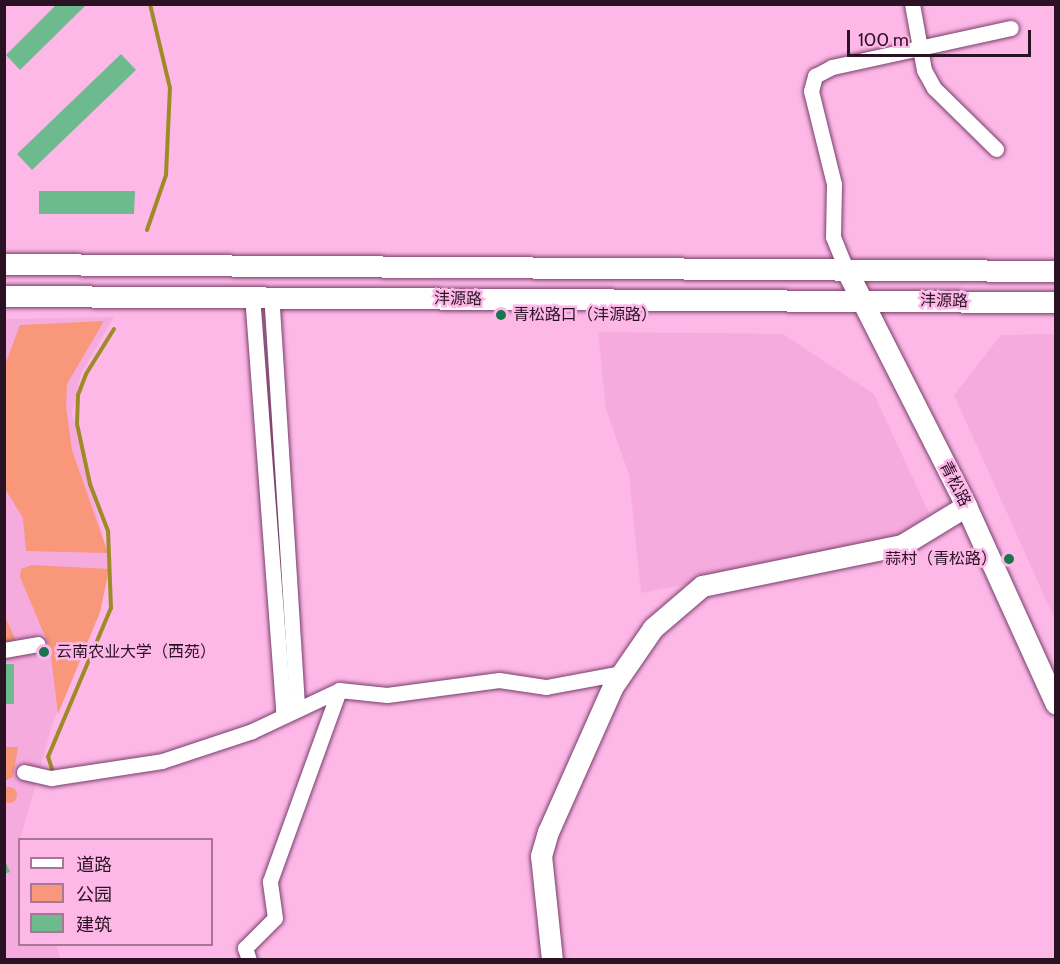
<!DOCTYPE html>
<html>
<head>
<meta charset="utf-8">
<style>
  body { margin:0 }
  #map { position:relative; width:1060px; height:964px; overflow:hidden; background:#fdb8e8; font-family:Cabin,"Noto Sans SC",sans-serif }
  div>[style] { position:absolute }
  .built>* { inset:0; background:#f6abdf }
  .green>* { inset:0; background:#f89779 }
  .round { border-radius:50% }
  .stream>* { height:4px; margin:-2px; padding:0 2px; transform-origin:2px; border-radius:2px; background:#9e8b27 }
  .building>* { inset:0; background:#6eba8f }
  .roads { filter:drop-shadow(0 0 2px #783e69) drop-shadow(0 0 2px #783e69) }
  .street>* { height:15px; margin:-7.5px; padding:0 7.5px; transform-origin:7.5px; border-radius:7.5px; background:#fff }
  .secondary>* { height:21px; margin:-10.5px; padding:0 10.5px; transform-origin:10.5px; border-radius:10.5px; background:#fff }
  .dots>* { width:16px; height:16px; translate:-50% -50%; box-sizing:border-box; border:3px solid #fdb8e8; border-radius:50% }
  span { translate:-50% -50%; white-space:nowrap; text-align:center; line-height:1.15; -webkit-text-stroke:5px #fdb8e8; paint-order:stroke }
  .street-label { font-size:16px; color:#2a1224 }
  .poi-label { font-size:16px; color:#2a1224 }
  .left { translate:0 -50%; text-align:left }
  .right { translate:-100% -50%; text-align:right }
  .frame { position:absolute; inset:0; border:6px solid #2a1224; pointer-events:none }
  .legend { position:absolute; left:18px; top:838px; width:195px; height:108px; box-sizing:border-box; background:#fdb8e8; border:2px solid #a9769a; margin:0; padding:8px 10px; list-style:none; font-size:18px; color:#2a1224 }
  .legend li { display:flex; align-items:center; gap:12px; height:30px }
  .legend b { width:30px; border:2px solid #a9769a }
  .scale { position:absolute; left:847px; top:30px; width:184px; height:27px; box-sizing:border-box; border:3px solid #2a1224; border-top:0; padding-left:8px; font-size:18px; line-height:21px; white-space:nowrap; color:#2a1224; -webkit-text-stroke:4px #fdb8e8; paint-order:stroke }
</style>
</head>
<body>
<div id="map">
  <div class="built">
    <i style="clip-path:polygon(114px 317px,81px 374px,72px 413px,110px 565px,100px 612px,52px 725px,20px 840px,20px 944px,56px 945px,61px 959px,5px 959px,4px 319px)"></i>
    <i style="clip-path:polygon(598px 332px,783px 334px,874px 394px,929px 513px,889px 545px,641px 593px,629px 475px,606px 409px)"></i>
    <i style="clip-path:polygon(1055px 334px,1056px 334px,1055px 620px,954px 395px,1001px 335px)"></i>
  </div>
  <div class="green">
    <i style="clip-path:polygon(104px 321px,67px 384px,66px 406px,72px 450px,108px 553px,26px 551px,23px 518px,5px 489px,5px 365px,20px 325px)"></i>
    <i style="clip-path:polygon(32px 565px,109px 569px,100px 612px,58px 714px,50px 648px,20px 577px,21px 569px)"></i>
    <i style="clip-path:polygon(5px 617px,17px 643px,5px 646px)"></i>
    <i style="clip-path:polygon(5px 747px,18px 747px,13px 777px,5px 781px)"></i>
    <i class="round" style="left:1px;top:787px;width:16px;height:16px"></i>
  </div>
  <div class="stream">
    <i style="left:147px;top:230px;width:58px;rotate:-70.9deg"></i>
    <i style="left:166px;top:175px;width:87px;rotate:-87.4deg"></i>
    <i style="left:170px;top:88px;width:86px;rotate:-103.4deg"></i>
    <i style="left:54px;top:775px;width:19px;rotate:-108deg"></i>
    <i style="left:48px;top:757px;width:162px;rotate:-67.1deg"></i>
    <i style="left:111px;top:608px;width:77px;rotate:-92.2deg"></i>
    <i style="left:108px;top:531px;width:50px;rotate:-111deg"></i>
    <i style="left:90px;top:484px;width:61px;rotate:-102.2deg"></i>
    <i style="left:77px;top:424px;width:29px;rotate:-88deg"></i>
    <i style="left:78px;top:395px;width:22px;rotate:-69deg"></i>
    <i style="left:86px;top:374px;width:53px;rotate:-58.1deg"></i>
  </div>
  <div class="building">
    <i style="clip-path:polygon(57px 4px,87px 4px,20px 70px,6px 55px)"></i>
    <i style="clip-path:polygon(121px 54px,136px 70px,32px 170px,17px 154px)"></i>
    <i style="clip-path:polygon(39px 191px,135px 191px,134px 214px,39px 214px)"></i>
    <i style="clip-path:polygon(4px 664px,14px 664px,14px 704px,4px 704px)"></i>
    <i style="clip-path:polygon(4px 858px,10px 872px,4px 874px)"></i>
  </div>
  <div class="roads">
    <div class="street">
      <i style="left:912px;top:4px;width:67px;rotate:79.7deg"></i>
      <i style="left:924px;top:70px;width:21px;rotate:61deg"></i>
      <i style="left:934px;top:88px;width:87px;rotate:44.5deg"></i>
      <i style="left:846px;top:269px;width:35px;rotate:-112deg"></i>
      <i style="left:833px;top:237px;width:53px;rotate:-88.9deg"></i>
      <i style="left:834px;top:184px;width:96px;rotate:-103.9deg"></i>
      <i style="left:811px;top:91px;width:16px;rotate:-75deg"></i>
      <i style="left:815px;top:76px;width:19px;rotate:-28deg"></i>
      <i style="left:832px;top:67px;width:183px;rotate:-12.3deg"></i>
      <i style="left:252px;top:295px;width:417px;rotate:85.7deg"></i>
      <i style="left:283px;top:711px;width:7px"></i>
      <i style="left:290px;top:711px;width:9px;rotate:-41deg"></i>
      <i style="left:297px;top:705px;width:410px;rotate:-93.6deg"></i>
      <i style="left:4px;top:650px;width:34px;rotate:-10deg"></i>
      <i style="left:24px;top:772px;width:28px;rotate:13deg"></i>
      <i style="left:51px;top:778px;width:112px;rotate:-8.7deg"></i>
      <i style="left:162px;top:761px;width:95px;rotate:-18.4deg"></i>
      <i style="left:252px;top:731px;width:96px;rotate:-25.2deg"></i>
      <i style="left:249px;top:960px;width:13px;rotate:-108deg"></i>
      <i style="left:245px;top:948px;width:42px;rotate:-45deg"></i>
      <i style="left:275px;top:918px;width:37px;rotate:-98deg"></i>
      <i style="left:270px;top:881px;width:203px;rotate:-70.1deg"></i>
      <i style="left:339px;top:690px;width:48px;rotate:5.9deg"></i>
      <i style="left:387px;top:695px;width:113px;rotate:-7.6deg"></i>
      <i style="left:499px;top:680px;width:48px;rotate:8.5deg"></i>
      <i style="left:546px;top:687px;width:76px;rotate:-10.6deg"></i>
    </div>
    <div class="secondary">
      <i style="left:4px;top:264px;width:1052px;rotate:0.38deg"></i>
      <i style="left:846px;top:269px;width:266px;rotate:63.1deg"></i>
      <i style="left:966px;top:506px;width:217px;rotate:65.6deg"></i>
      <i style="left:4px;top:296px;width:1052px;rotate:0.33deg"></i>
      <i style="left:552px;top:960px;width:105px;rotate:-96deg"></i>
      <i style="left:541px;top:856px;width:25px;rotate:-74deg"></i>
      <i style="left:548px;top:832px;width:160px;rotate:-66deg"></i>
      <i style="left:613px;top:686px;width:70px;rotate:-55.4deg"></i>
      <i style="left:653px;top:628px;width:65px;rotate:-40.6deg"></i>
      <i style="left:702px;top:586px;width:204px;rotate:-11.6deg"></i>
      <i style="left:902px;top:545px;width:75px;rotate:-31.4deg"></i>
    </div>
  </div>
  <div class="dots">
    <i style="left:501px;top:315px;background:#19764c"></i>
    <i style="left:1009px;top:559px;background:#19764c"></i>
    <i style="left:44px;top:652px;background:#19764c"></i>
  </div>
  <div class="street-label">
    <span style="left:458px;top:299px;rotate:1deg">沣源路</span>
    <span style="left:944px;top:301px;rotate:1deg">沣源路</span>
    <span style="left:955px;top:484px;rotate:63deg">青松路</span>
  </div>
  <div class="poi-label">
    <span class="left" style="left:513px;top:315px">青松路口（沣源路）</span>
    <span class="right" style="left:997px;top:559px">蒜村（青松路）</span>
    <span class="left" style="left:56px;top:652px">云南农业大学（西苑）</span>
  </div>
  <div class="frame"></div>
  <ul class="legend">
  <li><b style="height:8px;background:#fff"></b>道路</li>
  <li><b style="height:16px;background:#f89779"></b>公园</li>
  <li><b style="height:16px;background:#6eba8f"></b>建筑</li>
  </ul>
  <div class="scale">100 m</div>
</div>
</body>
</html>
